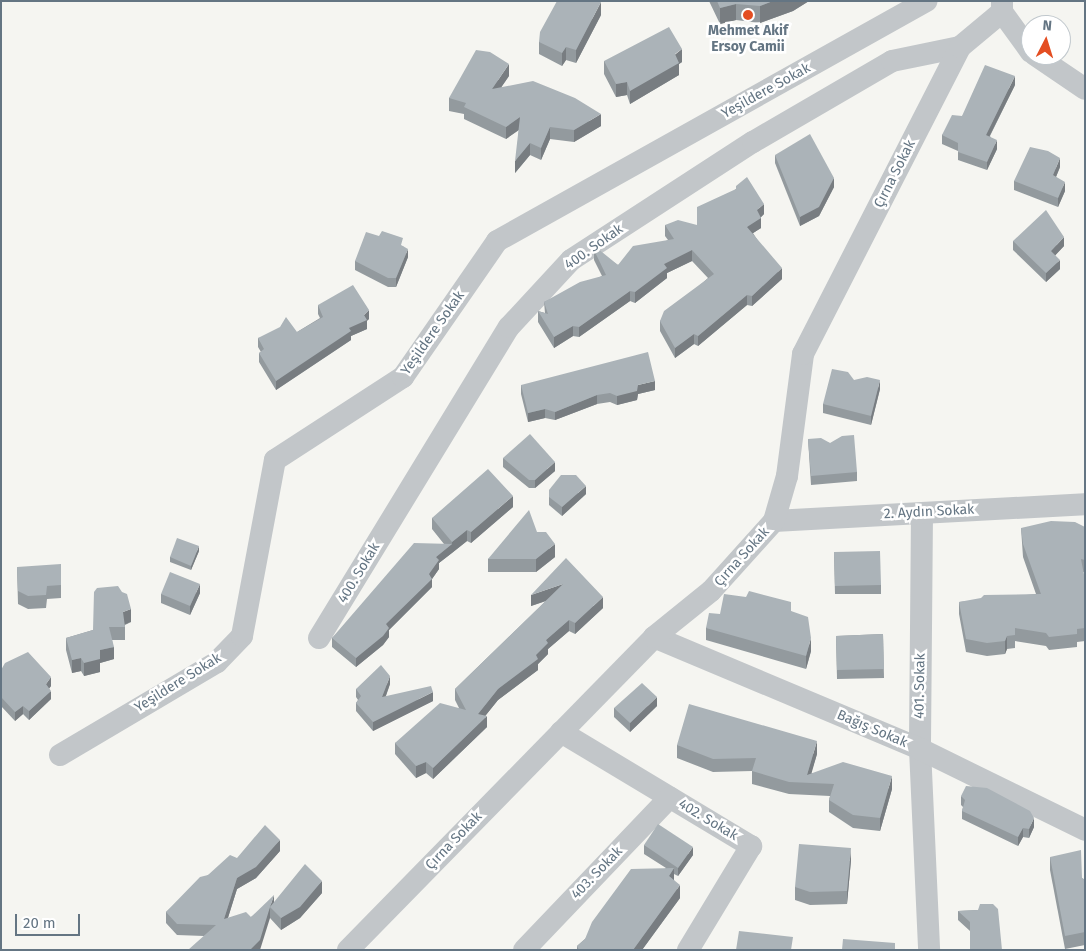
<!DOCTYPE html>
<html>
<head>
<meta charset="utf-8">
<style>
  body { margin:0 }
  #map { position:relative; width:1086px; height:951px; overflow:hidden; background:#f5f5f1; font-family:"Fira Sans",sans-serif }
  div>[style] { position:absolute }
  .minor>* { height:22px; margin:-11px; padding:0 11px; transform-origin:11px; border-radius:11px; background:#c2c6c9 }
  .wall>* { inset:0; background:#939a9e }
  .shaded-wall>* { inset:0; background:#787d81 }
  .building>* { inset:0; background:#abb3b8 }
  .dots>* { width:14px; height:14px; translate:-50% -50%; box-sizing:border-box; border:2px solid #fff; border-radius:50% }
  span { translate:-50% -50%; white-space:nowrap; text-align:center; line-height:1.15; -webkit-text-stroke:5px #fff; paint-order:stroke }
  .poi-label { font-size:14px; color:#647583; font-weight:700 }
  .street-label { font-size:14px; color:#647583 }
  .frame { position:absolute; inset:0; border:2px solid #647583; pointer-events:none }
  .north { position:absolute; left:1021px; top:15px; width:50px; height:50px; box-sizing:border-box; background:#fff; border:1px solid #c1c8cd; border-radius:50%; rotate:5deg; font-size:14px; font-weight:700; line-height:20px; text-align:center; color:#647583 }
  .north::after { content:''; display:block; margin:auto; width:18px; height:22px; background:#e44e22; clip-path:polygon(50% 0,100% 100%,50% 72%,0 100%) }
  .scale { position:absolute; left:15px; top:914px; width:65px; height:22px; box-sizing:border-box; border:2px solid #647583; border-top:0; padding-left:6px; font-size:15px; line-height:18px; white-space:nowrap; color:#647583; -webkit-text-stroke:4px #fff; paint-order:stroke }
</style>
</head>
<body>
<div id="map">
  <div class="minor">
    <i style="left:1002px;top:1px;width:11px;rotate:90deg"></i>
    <i style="left:1002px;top:12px;width:49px;rotate:54.1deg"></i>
    <i style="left:1035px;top:55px;width:60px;rotate:34.2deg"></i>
    <i style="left:922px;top:513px;width:236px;rotate:90.5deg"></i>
    <i style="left:920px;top:749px;width:201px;rotate:87.4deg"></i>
    <i style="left:774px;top:521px;width:311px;rotate:-3.1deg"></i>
    <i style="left:654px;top:637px;width:289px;rotate:22.8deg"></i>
    <i style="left:920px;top:749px;width:184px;rotate:26.1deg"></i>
    <i style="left:319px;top:638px;width:364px;rotate:-58.6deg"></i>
    <i style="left:509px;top:327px;width:91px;rotate:-47.2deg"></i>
    <i style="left:571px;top:260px;width:217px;rotate:-33deg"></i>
    <i style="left:753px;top:142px;width:161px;rotate:-30.2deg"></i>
    <i style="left:892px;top:61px;width:69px;rotate:-11.6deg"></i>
    <i style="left:561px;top:732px;width:222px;rotate:31deg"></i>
    <i style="left:751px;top:846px;width:122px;rotate:121.2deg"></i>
    <i style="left:60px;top:755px;width:182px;rotate:-30.6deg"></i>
    <i style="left:217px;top:662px;width:36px;rotate:-46deg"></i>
    <i style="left:242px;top:636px;width:179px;rotate:-79.4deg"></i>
    <i style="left:275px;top:460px;width:153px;rotate:-33deg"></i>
    <i style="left:403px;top:377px;width:165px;rotate:-55.3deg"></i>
    <i style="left:497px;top:241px;width:492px;rotate:-29.2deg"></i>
    <i style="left:348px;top:950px;width:438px;rotate:-45.6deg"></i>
    <i style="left:654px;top:637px;width:73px;rotate:-38.9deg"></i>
    <i style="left:711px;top:591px;width:94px;rotate:-48deg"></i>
    <i style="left:774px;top:521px;width:47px;rotate:-73.9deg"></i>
    <i style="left:787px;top:476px;width:123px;rotate:-82.5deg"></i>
    <i style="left:803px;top:354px;width:345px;rotate:-62.9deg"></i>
    <i style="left:960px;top:47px;width:55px;rotate:-39.8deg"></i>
    <i style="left:524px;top:950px;width:211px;rotate:-46.3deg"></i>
  </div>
  <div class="wall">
    <i style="clip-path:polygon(709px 1px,809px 1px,793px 11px,760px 23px,736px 20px,720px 24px)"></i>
    <i style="clip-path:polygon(601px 15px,576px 63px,566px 60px,562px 66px,539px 54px,539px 42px)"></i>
    <i style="clip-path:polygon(604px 61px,682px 62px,679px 64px,679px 75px,630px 104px,627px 95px,616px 97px,604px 74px)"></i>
    <i style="clip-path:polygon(509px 76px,501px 87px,601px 126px,574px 142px,550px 139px,541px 160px,530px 155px,515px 173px,519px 130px,506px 139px,464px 119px,464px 114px,449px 111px,449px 98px)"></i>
    <i style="clip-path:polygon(1015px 85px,990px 136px,997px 149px,987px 170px,958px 160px,958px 151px,942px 144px,942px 135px,962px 116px)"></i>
    <i style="clip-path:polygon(775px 155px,834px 187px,819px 216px,800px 226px,775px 163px)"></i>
    <i style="clip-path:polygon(1060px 167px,1056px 177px,1065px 191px,1058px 207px,1014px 190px,1014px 181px)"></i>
    <i style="clip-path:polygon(736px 186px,764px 214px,761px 217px,761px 228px,753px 233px,782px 279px,752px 306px,747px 305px,698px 346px,694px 344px,675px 358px,660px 331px,660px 321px,708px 278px,692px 261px,667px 273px,667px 278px,635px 303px,630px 301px,579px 337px,573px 336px,554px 348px,538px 322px,538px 311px,545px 313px,544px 302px,602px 276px,594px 260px,594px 250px,618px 265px,668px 240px,665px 236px,665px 225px,697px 225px,736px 189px)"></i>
    <i style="clip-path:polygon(1013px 241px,1064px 246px,1055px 255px,1060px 269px,1046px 282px,1013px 250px)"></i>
    <i style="clip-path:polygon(403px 246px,408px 257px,396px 287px,388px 287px,355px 270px,355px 261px)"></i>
    <i style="clip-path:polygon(318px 305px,369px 319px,367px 320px,367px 329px,351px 336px,351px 340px,276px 390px,259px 362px,259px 353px,261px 352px,258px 347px,258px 338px,297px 332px,320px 318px,318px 314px)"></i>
    <i style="clip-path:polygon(854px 380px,880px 389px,871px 425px,823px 413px,823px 404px)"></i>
    <i style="clip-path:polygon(521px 385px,655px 390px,638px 394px,637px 400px,617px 405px,610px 402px,597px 404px,555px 420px,545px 418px,528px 422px,521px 394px)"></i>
    <i style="clip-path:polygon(808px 439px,830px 443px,857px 472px,857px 481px,811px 485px)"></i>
    <i style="clip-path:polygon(503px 458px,555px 471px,535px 488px,529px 488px,503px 467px)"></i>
    <i style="clip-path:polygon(549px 490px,586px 494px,562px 516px,549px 505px)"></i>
    <i style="clip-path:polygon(513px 507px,471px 543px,467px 541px,439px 563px,439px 569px,432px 579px,432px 587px,389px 630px,389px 637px,383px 645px,356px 667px,332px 647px,332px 638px,444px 544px,432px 529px,432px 518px)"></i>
    <i style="clip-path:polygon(1085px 527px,1085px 573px,1083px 572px,1085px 580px,1085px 641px,1077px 642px,1077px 647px,1049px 650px,1046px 646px,1015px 641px,1015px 648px,1007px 649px,1005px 654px,987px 656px,966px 652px,959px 614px,959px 602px,1036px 594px,1023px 557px,1021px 528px)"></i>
    <i style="clip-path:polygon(537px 532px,555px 557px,536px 572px,488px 572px,488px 559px)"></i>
    <i style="clip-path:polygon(199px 551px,191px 570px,170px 562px,170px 557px)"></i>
    <i style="clip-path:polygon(834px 552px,881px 585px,881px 594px,835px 594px)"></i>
    <i style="clip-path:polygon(17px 567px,61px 585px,61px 598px,47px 599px,46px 608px,28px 609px,18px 604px)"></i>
    <i style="clip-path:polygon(200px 593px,190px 615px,161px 603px,161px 594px)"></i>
    <i style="clip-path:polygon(531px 595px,603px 608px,575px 634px,569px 631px,548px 649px,548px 654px,538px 664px,538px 670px,498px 700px,485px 716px,487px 727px,433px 779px,426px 773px,416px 778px,395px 754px,395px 743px,459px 708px,455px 700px,455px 689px,546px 601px,531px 606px)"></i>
    <i style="clip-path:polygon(791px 611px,811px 651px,806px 669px,706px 640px,706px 628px,720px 614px)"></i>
    <i style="clip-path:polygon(131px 622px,125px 625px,125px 640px,112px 640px,114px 659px,100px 663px,100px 672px,84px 676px,81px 671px,72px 673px,66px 650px,66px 638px,93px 630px)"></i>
    <i style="clip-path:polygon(883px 634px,884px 678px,837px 679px,836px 636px)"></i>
    <i style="clip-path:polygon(1px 670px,51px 686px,49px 688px,51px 699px,29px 720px,23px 714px,15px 721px,1px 706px)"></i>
    <i style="clip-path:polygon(390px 684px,386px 696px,433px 701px,373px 731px,356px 711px,356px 703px,358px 700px,356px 697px,356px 689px)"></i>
    <i style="clip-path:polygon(657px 706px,630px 732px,614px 717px,614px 708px)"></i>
    <i style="clip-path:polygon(677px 745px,817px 754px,811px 773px,892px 789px,880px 831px,853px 828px,829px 812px,829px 800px,830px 796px,789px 794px,752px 784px,752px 771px,713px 772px,677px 758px)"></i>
    <i style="clip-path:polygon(961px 796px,1034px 827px,1029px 838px,1023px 837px,1018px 846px,962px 819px,962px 811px,963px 807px,961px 805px)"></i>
    <i style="clip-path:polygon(644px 845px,693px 855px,678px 876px,674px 874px,674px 880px,680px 898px,642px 950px,577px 950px,577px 946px,666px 868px,644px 854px)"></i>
    <i style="clip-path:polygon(280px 851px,256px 878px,237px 889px,228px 918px,251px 917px,274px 902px,322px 893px,300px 918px,281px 930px,270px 918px,204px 936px,177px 935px,166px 923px,166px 912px,208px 875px)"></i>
    <i style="clip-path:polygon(1050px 857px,1085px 880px,1085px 945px,1065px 949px,1050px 870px)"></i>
    <i style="clip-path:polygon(851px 860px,847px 904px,810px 905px,795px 900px,795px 887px)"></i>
    <i style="clip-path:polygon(993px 904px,970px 931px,958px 920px,958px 911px,978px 910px)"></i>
  </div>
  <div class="shaded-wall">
    <i style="clip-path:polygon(773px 1px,809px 1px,793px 11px,760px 23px,760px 6px)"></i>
    <i style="clip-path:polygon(601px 2px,601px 15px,576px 63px,576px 50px)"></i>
    <i style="clip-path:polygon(736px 4px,736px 20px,720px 24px,720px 8px)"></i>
    <i style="clip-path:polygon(566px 47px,566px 60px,562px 66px,562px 53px)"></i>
    <i style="clip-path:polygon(682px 49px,682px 62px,679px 64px,679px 75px,630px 104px,630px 91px)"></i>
    <i style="clip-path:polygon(509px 64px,509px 76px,492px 101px,492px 89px)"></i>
    <i style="clip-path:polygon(1015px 76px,1015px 85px,986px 143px,986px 135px)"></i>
    <i style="clip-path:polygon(627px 82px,627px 95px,616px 97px,616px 84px)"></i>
    <i style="clip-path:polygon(601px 114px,601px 126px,574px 142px,574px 130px)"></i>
    <i style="clip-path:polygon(520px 117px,520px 129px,506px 139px,506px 127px)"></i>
    <i style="clip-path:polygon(550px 127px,550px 139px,541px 160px,541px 148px)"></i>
    <i style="clip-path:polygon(997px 140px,997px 149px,987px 170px,987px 162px)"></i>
    <i style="clip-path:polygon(530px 143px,530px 155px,515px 173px,515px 161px)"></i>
    <i style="clip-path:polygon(1060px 158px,1060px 167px,1053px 184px,1053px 175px)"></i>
    <i style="clip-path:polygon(834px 178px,834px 187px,819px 216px,800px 226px,800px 217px)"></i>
    <i style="clip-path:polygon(1065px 182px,1065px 191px,1058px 207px,1058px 198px)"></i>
    <i style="clip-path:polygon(764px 204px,764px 214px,759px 219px,761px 218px,761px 228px,747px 237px,747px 227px,757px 210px)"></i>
    <i style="clip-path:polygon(1064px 237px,1064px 246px,1051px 260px,1051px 251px)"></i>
    <i style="clip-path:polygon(408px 249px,408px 257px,396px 287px,396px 278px)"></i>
    <i style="clip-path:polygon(692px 250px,692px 261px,667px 273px,667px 278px,635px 303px,635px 292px,664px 264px)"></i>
    <i style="clip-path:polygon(1060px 260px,1060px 269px,1046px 282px,1046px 273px)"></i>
    <i style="clip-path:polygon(782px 268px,782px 279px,752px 306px,752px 296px)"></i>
    <i style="clip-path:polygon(630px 291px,630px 301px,579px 337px,579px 327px)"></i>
    <i style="clip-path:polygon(747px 295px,747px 305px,698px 346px,698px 336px)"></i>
    <i style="clip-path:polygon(369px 310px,369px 319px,367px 321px,367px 329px,351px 336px,351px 340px,276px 390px,276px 381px,364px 315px)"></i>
    <i style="clip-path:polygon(573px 326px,573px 336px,554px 348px,554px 337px)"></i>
    <i style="clip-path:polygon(694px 334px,694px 344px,675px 358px,675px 348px)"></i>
    <i style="clip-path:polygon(880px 380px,880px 389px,871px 425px,871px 416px)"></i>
    <i style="clip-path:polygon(655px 381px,655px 390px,638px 394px,637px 400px,617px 405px,617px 396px,638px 385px)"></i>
    <i style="clip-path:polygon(597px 395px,597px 404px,555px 420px,555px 412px)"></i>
    <i style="clip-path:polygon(545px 409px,545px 418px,528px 422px,528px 413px)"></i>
    <i style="clip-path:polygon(555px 462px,555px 471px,535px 488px,535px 480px)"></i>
    <i style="clip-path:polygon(586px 486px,586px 494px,562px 516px,562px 507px)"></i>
    <i style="clip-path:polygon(513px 496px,513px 507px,471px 543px,471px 532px)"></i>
    <i style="clip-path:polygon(467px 530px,467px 541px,452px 553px,452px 542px)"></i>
    <i style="clip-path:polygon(452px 544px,452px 553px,439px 563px,439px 569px,432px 579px,432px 587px,389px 630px,389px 637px,383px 645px,356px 667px,356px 658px,429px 574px,436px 557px)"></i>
    <i style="clip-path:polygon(555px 544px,555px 557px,536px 572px,536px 559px)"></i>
    <i style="clip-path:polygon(199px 546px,199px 551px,191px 570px,191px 566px)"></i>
    <i style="clip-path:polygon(200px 584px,200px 593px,190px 615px,190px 606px)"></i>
    <i style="clip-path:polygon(563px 584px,563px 595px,531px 606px,531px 595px)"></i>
    <i style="clip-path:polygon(603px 597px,603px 608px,575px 634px,575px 623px)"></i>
    <i style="clip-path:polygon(131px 609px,131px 622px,123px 625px,123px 612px)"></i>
    <i style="clip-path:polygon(569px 620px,569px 631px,548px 649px,548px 654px,538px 664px,538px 670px,498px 700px,478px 725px,478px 714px,498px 689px,546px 640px)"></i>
    <i style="clip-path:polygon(1007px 636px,1007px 649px,1005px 654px,1005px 641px)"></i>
    <i style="clip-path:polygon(811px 638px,811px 651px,806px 669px,806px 656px)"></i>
    <i style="clip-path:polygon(114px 647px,114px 659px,100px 663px,100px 672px,84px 676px,84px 663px,100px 650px)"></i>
    <i style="clip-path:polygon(81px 658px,81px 671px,72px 673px,72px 660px)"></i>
    <i style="clip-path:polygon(390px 676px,390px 684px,382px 706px,382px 697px)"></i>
    <i style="clip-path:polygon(51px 677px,51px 686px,46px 693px,46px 684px)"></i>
    <i style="clip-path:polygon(51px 691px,51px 699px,29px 720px,29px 711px)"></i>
    <i style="clip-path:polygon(433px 692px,433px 701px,373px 731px,373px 722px)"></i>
    <i style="clip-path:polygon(657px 697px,657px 706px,630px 732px,630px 723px)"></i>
    <i style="clip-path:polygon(23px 706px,23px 714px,15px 721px,15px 712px)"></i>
    <i style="clip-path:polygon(487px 716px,487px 727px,433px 779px,433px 768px)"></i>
    <i style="clip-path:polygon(817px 741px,817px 754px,809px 782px,807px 775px)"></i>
    <i style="clip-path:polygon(426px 762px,426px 773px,416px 778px,416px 766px)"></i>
    <i style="clip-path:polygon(892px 776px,892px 789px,880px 831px,880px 818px)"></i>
    <i style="clip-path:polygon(1034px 818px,1034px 827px,1029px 838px,1029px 829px)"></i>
    <i style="clip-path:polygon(1023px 828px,1023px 837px,1018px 846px,1018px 837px)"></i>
    <i style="clip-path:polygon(280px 840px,280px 851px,256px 878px,237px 889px,224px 930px,224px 919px,237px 878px)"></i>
    <i style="clip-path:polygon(693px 847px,693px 855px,678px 876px,678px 868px)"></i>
    <i style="clip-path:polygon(851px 848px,851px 860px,847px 904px,847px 891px)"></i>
    <i style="clip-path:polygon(674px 868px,674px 881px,669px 876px)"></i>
    <i style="clip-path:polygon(322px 881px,322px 893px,300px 918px,281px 930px,281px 918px)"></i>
    <i style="clip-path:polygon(680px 885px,680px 898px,642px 950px,633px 950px)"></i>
    <i style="clip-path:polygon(274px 895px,274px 906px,270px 907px)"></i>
    <i style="clip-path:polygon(270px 907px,270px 918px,260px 950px,250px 950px)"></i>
  </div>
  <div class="building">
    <i style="clip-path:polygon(557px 1px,601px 2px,576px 50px,566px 47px,562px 53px,539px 42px,540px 32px)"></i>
    <i style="clip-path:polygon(717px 1px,773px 1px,760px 6px,736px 4px,720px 8px)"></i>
    <i style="clip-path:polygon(669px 27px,682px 49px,675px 54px,679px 63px,630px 91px,627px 82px,616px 84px,604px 61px)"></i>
    <i style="clip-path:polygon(476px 50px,490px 52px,509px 64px,492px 89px,533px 81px,575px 98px,601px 114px,574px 130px,550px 127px,541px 148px,530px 143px,515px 161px,520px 117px,506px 127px,464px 107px,466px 103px,449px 98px)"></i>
    <i style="clip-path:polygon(985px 65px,1015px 76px,986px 135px,997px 140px,987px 162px,958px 152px,958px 143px,942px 135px,952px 115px,962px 116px)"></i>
    <i style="clip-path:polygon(810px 134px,834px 178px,819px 207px,800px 217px,775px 155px)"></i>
    <i style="clip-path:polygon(1030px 147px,1048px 151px,1060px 158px,1053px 175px,1065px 182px,1058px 198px,1014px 181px)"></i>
    <i style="clip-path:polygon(747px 177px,764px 204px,757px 210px,761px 218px,747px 227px,782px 268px,752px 296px,747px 295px,698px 336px,694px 334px,675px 348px,660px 321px,664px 311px,714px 274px,692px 250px,664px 264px,667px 268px,635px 292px,630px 291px,579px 327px,573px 326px,554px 337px,538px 311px,548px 314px,544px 302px,580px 282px,606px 275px,594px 250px,597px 248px,618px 265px,633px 246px,674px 239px,665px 225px,678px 220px,697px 225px,697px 207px,736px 189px,736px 186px)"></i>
    <i style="clip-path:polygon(1046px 210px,1064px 237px,1051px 251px,1060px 260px,1046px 273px,1013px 241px)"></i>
    <i style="clip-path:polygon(382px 231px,403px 238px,401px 245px,408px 249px,396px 278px,388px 278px,355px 261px,366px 232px,379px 236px)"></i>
    <i style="clip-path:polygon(353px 285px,369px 310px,364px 315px,367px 320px,349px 328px,351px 331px,276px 381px,259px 353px,264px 349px,258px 338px,280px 327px,286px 317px,297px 332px,323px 317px,318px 305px)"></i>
    <i style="clip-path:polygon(648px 352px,655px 381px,638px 385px,637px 391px,617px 396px,610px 393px,597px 395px,555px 412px,545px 409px,528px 413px,521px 385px)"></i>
    <i style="clip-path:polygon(832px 369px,848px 372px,854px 380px,867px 377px,880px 380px,871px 416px,823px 404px)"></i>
    <i style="clip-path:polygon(530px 434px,555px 462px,535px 480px,529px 480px,503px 458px)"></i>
    <i style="clip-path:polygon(854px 435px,857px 472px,811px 476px,808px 439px,821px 438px,830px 443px,842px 436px)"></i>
    <i style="clip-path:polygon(488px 469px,513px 496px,471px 532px,467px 530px,452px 542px,432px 518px)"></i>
    <i style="clip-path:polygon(561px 475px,576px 475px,586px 486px,562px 507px,549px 497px,549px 490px)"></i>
    <i style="clip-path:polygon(529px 510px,537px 532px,546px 532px,555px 544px,536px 559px,488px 559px)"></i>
    <i style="clip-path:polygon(1051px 521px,1075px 522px,1085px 527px,1085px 560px,1081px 559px,1085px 580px,1085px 628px,1077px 629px,1077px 634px,1049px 637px,1046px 633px,1015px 628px,1015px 635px,1007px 636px,1005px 641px,987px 643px,966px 639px,959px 602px,981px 598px,984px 595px,1041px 594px,1023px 544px,1021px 528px)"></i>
    <i style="clip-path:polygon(177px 538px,199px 546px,191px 566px,170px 557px)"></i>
    <i style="clip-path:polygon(414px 543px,452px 544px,436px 557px,439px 560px,429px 574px,432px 579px,386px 624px,389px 628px,383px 636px,356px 658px,332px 638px)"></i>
    <i style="clip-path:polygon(880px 551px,881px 585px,835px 586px,834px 552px)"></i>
    <i style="clip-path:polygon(566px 558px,603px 597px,575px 623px,569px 620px,546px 640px,548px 643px,536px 655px,538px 659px,498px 689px,478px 714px,487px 716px,433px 768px,426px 762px,416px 766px,395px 743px,440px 703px,466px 710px,455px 689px,563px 584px,531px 595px)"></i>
    <i style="clip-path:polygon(61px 564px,61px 585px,47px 586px,46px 595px,28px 596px,18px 591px,17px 567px)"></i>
    <i style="clip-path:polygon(170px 572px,200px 584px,190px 606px,161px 594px)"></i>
    <i style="clip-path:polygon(118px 586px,122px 592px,127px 594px,131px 609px,123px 612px,125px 627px,109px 627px,114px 647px,100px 650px,100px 659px,84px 663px,81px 658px,72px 660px,66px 638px,93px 630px,94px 592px,97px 588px)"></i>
    <i style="clip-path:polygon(749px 591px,791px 602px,791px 611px,808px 617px,811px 638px,806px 656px,706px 628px,709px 613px,720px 614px,724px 594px,746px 597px)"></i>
    <i style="clip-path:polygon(883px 634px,884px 669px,837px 670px,836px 636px)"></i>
    <i style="clip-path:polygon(28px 652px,51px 677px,46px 684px,51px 691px,29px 711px,23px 706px,15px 712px,1px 697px,1px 670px,5px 663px)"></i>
    <i style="clip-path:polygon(381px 665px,390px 676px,382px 697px,431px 686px,433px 692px,373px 722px,356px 703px,361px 696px,356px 689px)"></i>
    <i style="clip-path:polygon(642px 683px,657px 697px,630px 723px,614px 708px)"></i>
    <i style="clip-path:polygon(689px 704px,817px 741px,807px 775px,843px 762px,892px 776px,880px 818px,853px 815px,829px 800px,834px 784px,789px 782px,752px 771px,756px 758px,713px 759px,677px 745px)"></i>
    <i style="clip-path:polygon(966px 786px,987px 788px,1030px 811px,1034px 818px,1029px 829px,1023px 828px,1018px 837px,962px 811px,965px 800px,961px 796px)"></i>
    <i style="clip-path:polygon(658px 824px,693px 847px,678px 868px,644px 845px)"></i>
    <i style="clip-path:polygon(265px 825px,280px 840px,256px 867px,237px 878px,224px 919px,246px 912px,251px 917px,274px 895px,270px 907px,305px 864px,322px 881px,300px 907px,281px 918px,270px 907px,260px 940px,250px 950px,188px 950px,216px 925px,177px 924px,166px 912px,200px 877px,208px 875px,230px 855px,237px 858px)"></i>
    <i style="clip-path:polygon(799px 844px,851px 848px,847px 891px,810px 892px,795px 887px)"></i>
    <i style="clip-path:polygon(1081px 850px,1082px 878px,1085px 880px,1085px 932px,1065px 936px,1050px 857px)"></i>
    <i style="clip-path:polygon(674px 868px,669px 876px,680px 885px,633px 950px,579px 950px,577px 946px,585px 939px,592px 922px,631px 869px)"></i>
    <i style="clip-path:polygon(980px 904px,993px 904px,998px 909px,1002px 950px,970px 950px,970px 922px,958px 911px,978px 910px)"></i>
    <i style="clip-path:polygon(739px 931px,793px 937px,791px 950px,736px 950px)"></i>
    <i style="clip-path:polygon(843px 939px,895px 943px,895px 950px,842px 950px)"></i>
  </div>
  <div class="dots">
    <i style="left:748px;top:15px;background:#e44e22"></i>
  </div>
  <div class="poi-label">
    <span style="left:748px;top:39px">Mehmet Akif<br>Ersoy Camii</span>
  </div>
  <div class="street-label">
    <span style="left:766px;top:91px;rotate:-29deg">Yeşildere Sokak</span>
    <span style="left:895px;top:174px;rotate:-63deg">Çırna Sokak</span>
    <span style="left:594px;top:247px;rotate:-35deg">400. Sokak</span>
    <span style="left:433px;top:333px;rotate:-55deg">Yeşildere Sokak</span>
    <span style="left:929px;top:512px;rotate:-3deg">2. Aydın Sokak</span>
    <span style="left:742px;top:557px;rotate:-48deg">Çırna Sokak</span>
    <span style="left:359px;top:573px;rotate:-59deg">400. Sokak</span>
    <span style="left:178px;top:683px;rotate:-32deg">Yeşildere Sokak</span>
    <span style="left:920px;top:686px;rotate:-89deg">401. Sokak</span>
    <span style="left:872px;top:729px;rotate:23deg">Bağış Sokak</span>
    <span style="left:708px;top:820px;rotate:31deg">402. Sokak</span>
    <span style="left:454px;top:841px;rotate:-46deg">Çırna Sokak</span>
    <span style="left:597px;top:873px;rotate:-46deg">403. Sokak</span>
  </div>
  <div class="frame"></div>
  <div class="north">N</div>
  <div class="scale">20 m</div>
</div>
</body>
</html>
